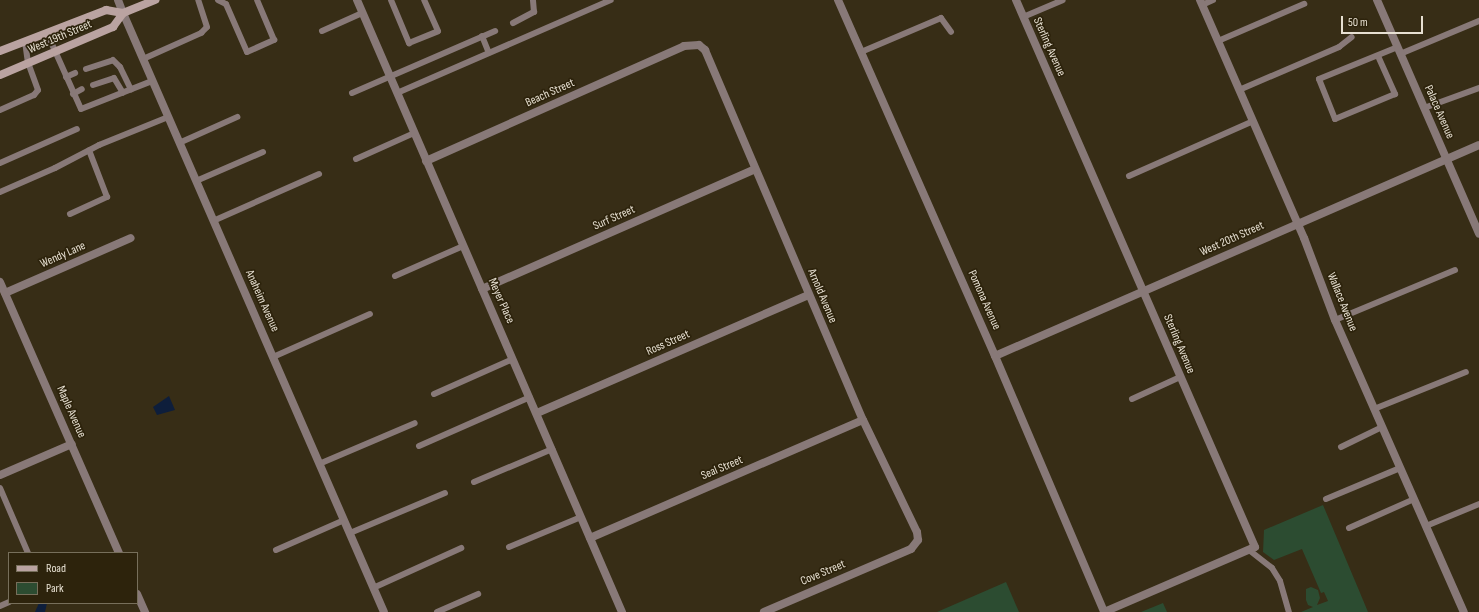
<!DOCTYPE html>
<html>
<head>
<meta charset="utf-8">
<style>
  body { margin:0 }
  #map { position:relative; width:1479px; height:612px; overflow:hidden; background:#372d16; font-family:"Sofia Sans Condensed",sans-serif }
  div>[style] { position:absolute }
  .green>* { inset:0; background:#2c4c31 }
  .water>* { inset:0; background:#0e1e3b }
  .service>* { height:6px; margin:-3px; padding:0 3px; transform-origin:3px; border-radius:3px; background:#887978 }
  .minor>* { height:8px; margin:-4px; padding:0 4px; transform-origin:4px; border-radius:4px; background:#887978 }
  .tertiary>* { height:8px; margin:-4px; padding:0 4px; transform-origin:4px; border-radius:4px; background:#887978 }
  .secondary>* { height:8px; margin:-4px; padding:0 4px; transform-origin:4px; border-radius:4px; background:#baa3a1 }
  span { translate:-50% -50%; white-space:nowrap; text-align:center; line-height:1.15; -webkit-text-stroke:3.5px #2d230c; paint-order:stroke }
  .street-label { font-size:12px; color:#e7e0d2 }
  .legend { position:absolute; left:8px; top:552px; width:130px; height:52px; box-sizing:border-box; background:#2d230c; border:1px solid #776f5b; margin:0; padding:5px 7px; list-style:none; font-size:12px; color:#e7e0d2 }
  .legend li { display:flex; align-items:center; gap:8px; height:20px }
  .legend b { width:20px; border:1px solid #776f5b }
  .scale { position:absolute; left:1341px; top:16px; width:82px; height:18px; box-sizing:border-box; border:2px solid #e7e0d2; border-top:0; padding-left:5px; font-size:12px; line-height:14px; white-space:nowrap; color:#e7e0d2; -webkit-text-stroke:3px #2d230c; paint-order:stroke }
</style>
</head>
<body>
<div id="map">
  <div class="green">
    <i style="clip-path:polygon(1323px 505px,1358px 588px,1368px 612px,1301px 612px,1313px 607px,1308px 605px,1306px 600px,1306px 589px,1311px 587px,1318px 590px,1320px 598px,1317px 605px,1328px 601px,1324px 592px,1321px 593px,1302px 549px,1274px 560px,1263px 552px,1264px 530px)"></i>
    <i style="clip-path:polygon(1006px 582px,1019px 612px,937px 612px)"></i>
    <i style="clip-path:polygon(1163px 603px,1167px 612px,1141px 612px)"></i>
  </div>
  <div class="water">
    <i style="clip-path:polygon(169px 396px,175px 410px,157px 415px,153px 407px)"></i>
    <i style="clip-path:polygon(39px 603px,47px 603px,45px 612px,35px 612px)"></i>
  </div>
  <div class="service">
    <i style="left:218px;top:0;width:9px;rotate:27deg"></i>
    <i style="left:226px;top:4px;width:52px;rotate:66.4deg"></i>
    <i style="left:247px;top:52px;width:30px;rotate:-24deg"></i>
    <i style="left:274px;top:40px;width:43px;rotate:-113deg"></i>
    <i style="left:391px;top:0;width:47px;rotate:67.3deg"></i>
    <i style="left:409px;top:43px;width:31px;rotate:-22deg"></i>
    <i style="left:438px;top:31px;width:34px;rotate:-114deg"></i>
    <i style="left:1202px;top:5px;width:12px;rotate:-24deg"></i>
    <i style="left:1023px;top:17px;width:43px;rotate:-23deg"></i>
    <i style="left:513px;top:23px;width:24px;rotate:-28deg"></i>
    <i style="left:534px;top:12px;width:12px;rotate:-95deg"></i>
    <i style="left:322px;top:31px;width:44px;rotate:-24.2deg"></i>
    <i style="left:47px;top:33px;width:83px;rotate:65.9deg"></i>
    <i style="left:81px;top:109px;width:76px;rotate:-21.5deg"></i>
    <i style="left:482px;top:36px;width:18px;rotate:68deg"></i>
    <i style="left:1218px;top:41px;width:94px;rotate:-23.3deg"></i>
    <i style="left:861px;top:52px;width:87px;rotate:-23deg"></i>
    <i style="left:941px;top:18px;width:17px;rotate:54deg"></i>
    <i style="left:1400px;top:54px;width:86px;rotate:-22.7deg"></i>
    <i style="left:1378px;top:56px;width:42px;rotate:65.9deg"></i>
    <i style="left:1395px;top:94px;width:65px;rotate:157.4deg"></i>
    <i style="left:1335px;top:119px;width:43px;rotate:-111.8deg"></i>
    <i style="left:1319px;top:79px;width:85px;rotate:-22.1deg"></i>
    <i style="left:143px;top:59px;width:64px;rotate:-24.1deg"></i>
    <i style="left:201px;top:33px;width:8px;rotate:-45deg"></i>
    <i style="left:207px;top:27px;width:28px;rotate:-108deg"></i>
    <i style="left:86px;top:69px;width:28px;rotate:-18deg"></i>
    <i style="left:113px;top:60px;width:10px;rotate:45deg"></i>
    <i style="left:120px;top:67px;width:25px;rotate:64deg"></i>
    <i style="left:66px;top:77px;width:10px;rotate:-24deg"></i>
    <i style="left:93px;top:85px;width:22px;rotate:-18deg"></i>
    <i style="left:114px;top:78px;width:17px;rotate:59deg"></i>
    <i style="left:1239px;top:90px;width:109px;rotate:-23.3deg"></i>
    <i style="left:1339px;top:47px;width:16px;rotate:-38deg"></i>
    <i style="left:352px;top:93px;width:156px;rotate:-23.4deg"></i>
    <i style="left:397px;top:93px;width:233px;rotate:-23.5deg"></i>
    <i style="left:73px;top:94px;width:10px;rotate:-29deg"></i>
    <i style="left:1424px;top:108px;width:59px;rotate:-20deg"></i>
    <i style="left:0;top:110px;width:37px;rotate:-24deg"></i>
    <i style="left:34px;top:95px;width:6px;rotate:-51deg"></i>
    <i style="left:38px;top:90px;width:29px;rotate:-110deg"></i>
    <i style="left:28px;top:63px;width:21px;rotate:-98deg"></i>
    <i style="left:179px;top:143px;width:64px;rotate:-24.1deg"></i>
    <i style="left:356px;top:159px;width:64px;rotate:-24.1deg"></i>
    <i style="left:0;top:163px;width:84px;rotate:-23.8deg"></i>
    <i style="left:1129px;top:176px;width:136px;rotate:-23.9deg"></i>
    <i style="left:196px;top:181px;width:73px;rotate:-23.4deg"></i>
    <i style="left:0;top:192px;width:60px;rotate:-23.6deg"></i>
    <i style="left:55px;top:168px;width:50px;rotate:-27.6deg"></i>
    <i style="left:99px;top:145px;width:74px;rotate:-22.1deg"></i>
    <i style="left:70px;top:214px;width:41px;rotate:-24.7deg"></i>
    <i style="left:107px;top:197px;width:50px;rotate:-111deg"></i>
    <i style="left:213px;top:221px;width:116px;rotate:-23.9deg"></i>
    <i style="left:395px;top:276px;width:74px;rotate:-23.8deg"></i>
    <i style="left:1335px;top:320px;width:130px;rotate:-22.6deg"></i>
    <i style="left:273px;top:357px;width:106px;rotate:-23.9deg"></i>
    <i style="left:434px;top:394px;width:86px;rotate:-23.9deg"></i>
    <i style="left:1132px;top:399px;width:53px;rotate:-24.6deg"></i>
    <i style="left:1374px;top:409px;width:99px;rotate:-21.9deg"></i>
    <i style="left:419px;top:446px;width:121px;rotate:-23.8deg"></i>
    <i style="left:1341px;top:447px;width:46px;rotate:-26deg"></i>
    <i style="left:319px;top:464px;width:104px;rotate:-23.1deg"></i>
    <i style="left:474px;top:482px;width:85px;rotate:-22.9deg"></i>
    <i style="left:0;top:488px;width:71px;rotate:66.7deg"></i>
    <i style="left:1326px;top:499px;width:80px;rotate:-22.7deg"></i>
    <i style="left:1426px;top:526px;width:57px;rotate:-22.5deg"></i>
    <i style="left:1349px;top:528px;width:71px;rotate:-24deg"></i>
    <i style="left:350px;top:533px;width:103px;rotate:-22.8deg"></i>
    <i style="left:509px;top:547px;width:78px;rotate:-22.6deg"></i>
    <i style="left:276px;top:550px;width:74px;rotate:-23.8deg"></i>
    <i style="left:1249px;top:550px;width:29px;rotate:38deg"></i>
    <i style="left:1272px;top:568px;width:15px;rotate:58deg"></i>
    <i style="left:1280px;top:581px;width:32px;rotate:74deg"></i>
    <i style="left:373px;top:588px;width:97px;rotate:-24.4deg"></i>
    <i style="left:0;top:606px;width:10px;rotate:-24deg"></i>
    <i style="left:437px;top:612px;width:45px;rotate:-23.7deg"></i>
  </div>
  <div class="minor">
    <i style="left:1016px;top:0;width:597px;rotate:66.4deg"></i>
    <i style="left:1255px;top:547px;width:164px;rotate:156.7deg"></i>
    <i style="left:1200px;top:0;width:260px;rotate:66.4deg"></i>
    <i style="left:1304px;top:238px;width:88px;rotate:69.3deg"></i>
    <i style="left:1335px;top:320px;width:319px;rotate:66.2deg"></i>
    <i style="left:1377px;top:0;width:255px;rotate:66.4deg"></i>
    <i style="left:123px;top:13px;width:653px;rotate:66.46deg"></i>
    <i style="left:426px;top:161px;width:282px;rotate:-24deg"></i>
    <i style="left:684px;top:46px;width:15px;rotate:-4deg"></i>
    <i style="left:699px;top:45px;width:8px;rotate:40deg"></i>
    <i style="left:705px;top:50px;width:402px;rotate:66.9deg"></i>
    <i style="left:863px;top:420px;width:124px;rotate:64.3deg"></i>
    <i style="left:917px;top:532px;width:8px;rotate:83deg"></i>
    <i style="left:918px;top:540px;width:11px;rotate:128deg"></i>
    <i style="left:911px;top:549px;width:160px;rotate:156.8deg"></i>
    <i style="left:482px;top:289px;width:298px;rotate:-23.7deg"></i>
    <i style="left:5px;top:293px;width:137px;rotate:-23.6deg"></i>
    <i style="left:995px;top:356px;width:528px;rotate:-23.55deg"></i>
    <i style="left:537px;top:413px;width:296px;rotate:-23.5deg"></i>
    <i style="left:590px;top:538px;width:297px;rotate:-23.4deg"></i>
  </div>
  <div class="tertiary">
    <i style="left:118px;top:0;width:14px;rotate:69deg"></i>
    <i style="left:357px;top:0;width:667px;rotate:66.59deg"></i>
    <i style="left:838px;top:0;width:389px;rotate:66.2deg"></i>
    <i style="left:995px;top:356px;width:278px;rotate:66.9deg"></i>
    <i style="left:0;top:282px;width:296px;rotate:66.3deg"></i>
    <i style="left:0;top:475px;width:78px;rotate:-23.3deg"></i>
    <i style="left:137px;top:594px;width:20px;rotate:66deg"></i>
  </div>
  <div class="secondary">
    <i style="left:0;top:51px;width:114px;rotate:-21.1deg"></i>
    <i style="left:106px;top:10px;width:17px;rotate:10deg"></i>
    <i style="left:0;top:75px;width:123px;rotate:-23deg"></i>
    <i style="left:113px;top:27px;width:17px;rotate:-54deg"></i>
    <i style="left:123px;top:13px;width:35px;rotate:-22deg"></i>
  </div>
  <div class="street-label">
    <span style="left:60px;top:37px;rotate:-23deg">West 19th Street</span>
    <span style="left:1049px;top:47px;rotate:66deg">Sterling Avenue</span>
    <span style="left:550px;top:93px;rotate:-24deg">Beach Street</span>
    <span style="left:1439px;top:112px;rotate:66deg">Palace Avenue</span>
    <span style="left:614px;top:218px;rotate:-24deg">Surf Street</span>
    <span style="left:1232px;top:239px;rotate:-24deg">West 20th Street</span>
    <span style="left:63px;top:255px;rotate:-24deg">Wendy Lane</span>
    <span style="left:822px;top:296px;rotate:67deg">Arnold Avenue</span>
    <span style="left:984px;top:300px;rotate:66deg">Pomona Avenue</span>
    <span style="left:262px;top:301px;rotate:66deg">Anaheim Avenue</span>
    <span style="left:501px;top:301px;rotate:66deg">Meyer Place</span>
    <span style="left:1342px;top:302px;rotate:68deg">Wallace Avenue</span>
    <span style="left:668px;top:343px;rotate:-24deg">Ross Street</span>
    <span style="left:1179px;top:344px;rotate:67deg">Sterling Avenue</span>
    <span style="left:71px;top:412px;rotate:66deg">Maple Avenue</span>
    <span style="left:722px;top:468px;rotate:-23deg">Seal Street</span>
    <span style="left:823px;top:573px;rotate:-23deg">Cove Street</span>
  </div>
  <ul class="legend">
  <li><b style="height:5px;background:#baa3a1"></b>Road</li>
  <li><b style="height:11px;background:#2c4c31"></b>Park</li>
  </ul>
  <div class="scale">50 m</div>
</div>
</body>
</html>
